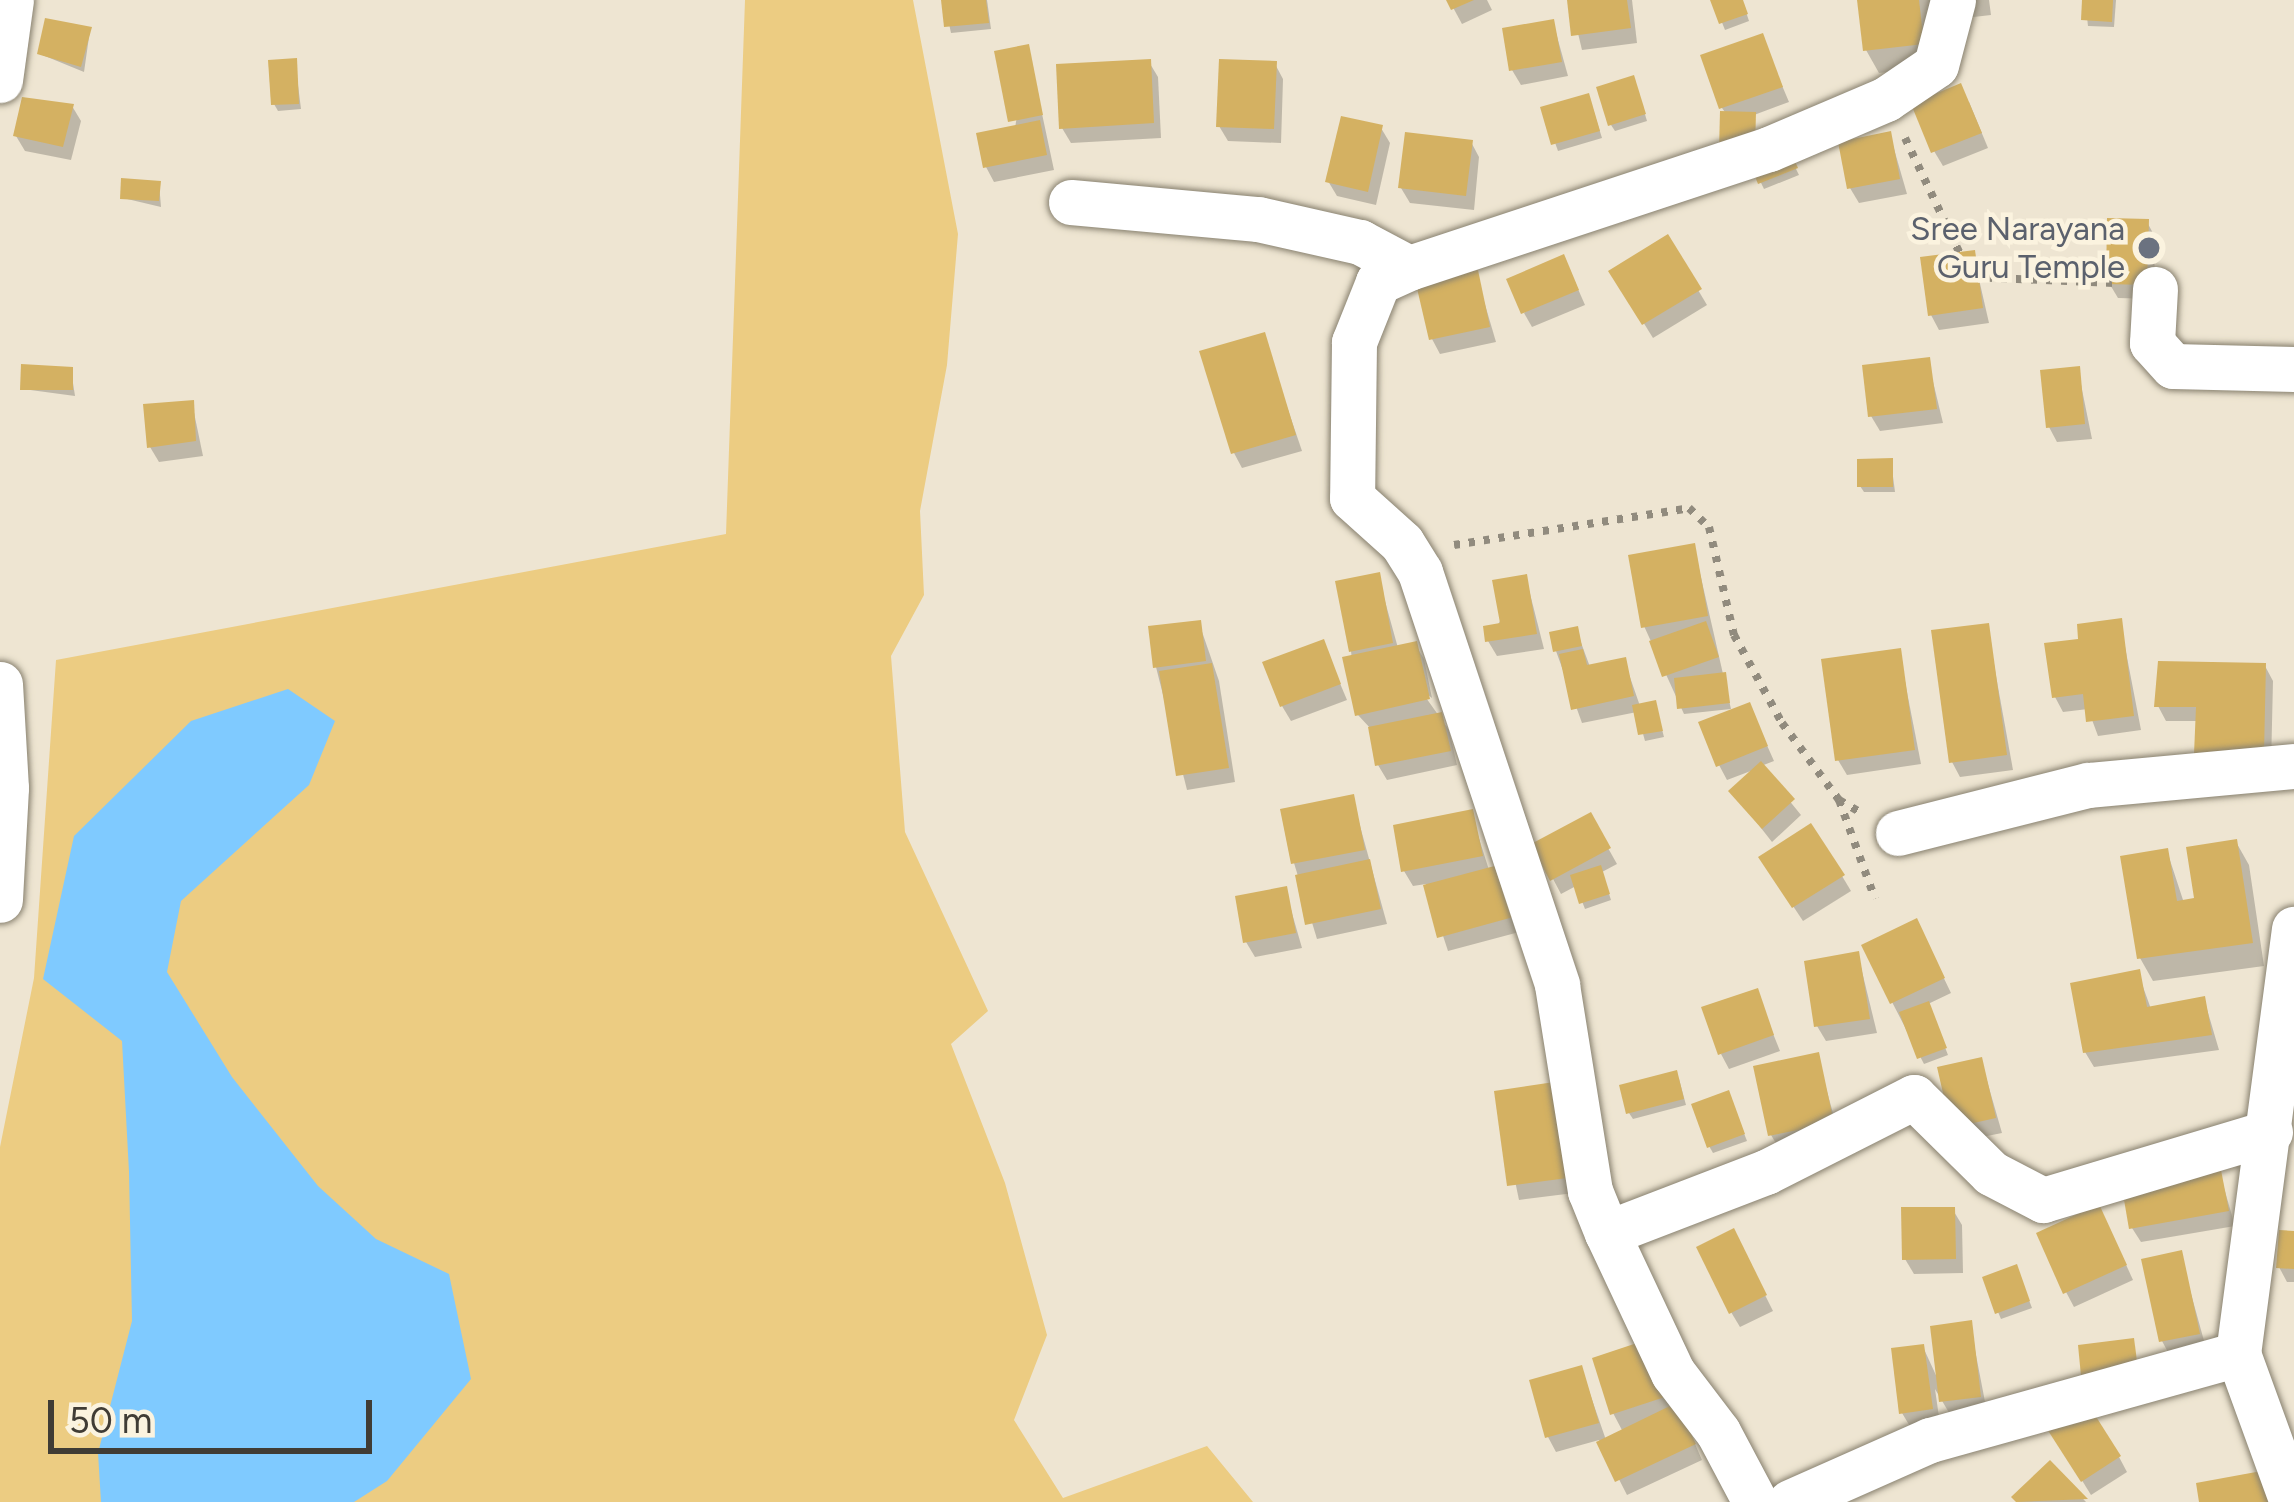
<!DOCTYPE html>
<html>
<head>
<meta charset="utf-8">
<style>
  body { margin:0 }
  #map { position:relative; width:2294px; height:1502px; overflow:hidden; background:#eee5d2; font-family:Figtree,sans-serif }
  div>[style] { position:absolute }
  .green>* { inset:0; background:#eccc82 }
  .water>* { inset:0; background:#7fcaff }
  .shadow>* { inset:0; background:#0003 }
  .building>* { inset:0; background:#d4b162 }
  .path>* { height:8px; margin-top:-4px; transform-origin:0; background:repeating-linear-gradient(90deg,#918b7e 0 6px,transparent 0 15px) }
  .roads { filter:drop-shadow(0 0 3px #88816f) drop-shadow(0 0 3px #88816f) }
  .minor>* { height:45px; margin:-22.5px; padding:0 22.5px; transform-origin:22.5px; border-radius:22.5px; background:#fff }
  .dots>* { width:33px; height:33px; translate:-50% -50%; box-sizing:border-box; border:6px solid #fbf3df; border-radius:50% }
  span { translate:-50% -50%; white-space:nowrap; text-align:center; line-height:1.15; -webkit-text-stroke:9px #fbf3df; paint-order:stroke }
  .worship-label { font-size:33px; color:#5b616d }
  .right { translate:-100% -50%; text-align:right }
  .scale { position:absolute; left:48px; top:1400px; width:324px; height:54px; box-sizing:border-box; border:6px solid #403c35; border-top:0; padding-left:15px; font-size:36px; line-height:42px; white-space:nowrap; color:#403c35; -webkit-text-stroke:9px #fbf3df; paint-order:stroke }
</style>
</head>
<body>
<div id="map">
  <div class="green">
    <i style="clip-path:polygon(745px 0,913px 0,958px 234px,947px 365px,920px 511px,924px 595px,891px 656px,905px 832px,988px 1011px,951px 1044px,1005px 1183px,1047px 1335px,1014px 1420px,1063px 1498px,1207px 1446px,1253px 1502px,0 1502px,0 1147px,34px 978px,56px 660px,726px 534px)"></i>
  </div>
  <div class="water">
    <i style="clip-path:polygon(288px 689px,335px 721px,309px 785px,181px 901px,167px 972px,232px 1077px,318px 1186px,376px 1239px,449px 1274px,471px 1379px,387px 1481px,354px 1502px,101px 1502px,98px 1453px,132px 1321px,129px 1172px,122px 1041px,43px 979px,74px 836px,191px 721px)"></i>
  </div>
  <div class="shadow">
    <i style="clip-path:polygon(944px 0,987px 0,991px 29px,951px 33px)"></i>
    <i style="clip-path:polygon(1449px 0,1487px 0,1492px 10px,1462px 24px)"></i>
    <i style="clip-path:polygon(1570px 0,1632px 0,1637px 43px,1582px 50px)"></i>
    <i style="clip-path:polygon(1713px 0,1742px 0,1749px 21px,1725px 30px)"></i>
    <i style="clip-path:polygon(1860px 0,1989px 0,1991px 15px,1930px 22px,1935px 67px,1879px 73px,1866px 50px)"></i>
    <i style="clip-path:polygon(2085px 0,2116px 0,2114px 27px,2088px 26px)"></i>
    <i style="clip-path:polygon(1553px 22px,1568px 76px,1521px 85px,1512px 70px)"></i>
    <i style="clip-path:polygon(90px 30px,84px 72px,40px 54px)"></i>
    <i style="clip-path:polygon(1761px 36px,1789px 102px,1754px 115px,1757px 156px,1722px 108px,1704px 57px)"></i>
    <i style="clip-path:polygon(1028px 48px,1054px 170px,994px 182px,986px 167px,1015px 128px)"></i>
    <i style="clip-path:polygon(295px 61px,301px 109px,278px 111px,274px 104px)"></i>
    <i style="clip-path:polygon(1149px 62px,1158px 77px,1161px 138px,1071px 143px,1062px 128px)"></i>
    <i style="clip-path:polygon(1275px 64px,1283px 79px,1281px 143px,1228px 141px,1219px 126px)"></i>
    <i style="clip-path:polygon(1636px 85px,1647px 121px,1615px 131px,1611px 125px)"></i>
    <i style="clip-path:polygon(1969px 102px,1988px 148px,1943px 166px,1934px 151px)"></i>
    <i style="clip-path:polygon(1591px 103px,1602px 138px,1558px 151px,1543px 109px)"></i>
    <i style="clip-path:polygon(72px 106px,81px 121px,71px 160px,25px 151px,16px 136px)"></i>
    <i style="clip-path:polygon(1381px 128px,1390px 143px,1376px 205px,1337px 196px,1328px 181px)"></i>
    <i style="clip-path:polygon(1890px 135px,1907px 194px,1859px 203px,1850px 188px)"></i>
    <i style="clip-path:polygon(1471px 142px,1479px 157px,1474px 210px,1410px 203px,1401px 188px)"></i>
    <i style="clip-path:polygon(1787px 151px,1799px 175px,1764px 189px,1753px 166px)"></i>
    <i style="clip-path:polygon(159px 183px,161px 207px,123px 198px)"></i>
    <i style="clip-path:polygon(2147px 222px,2155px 237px,2154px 299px,2118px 298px,2109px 283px)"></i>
    <i style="clip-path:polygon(1667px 238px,1707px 305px,1653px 338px,1612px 272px)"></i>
    <i style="clip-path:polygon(1973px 253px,1989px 323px,1939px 330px,1931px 315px)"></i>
    <i style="clip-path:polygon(1571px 273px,1585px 305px,1532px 327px,1524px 313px)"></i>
    <i style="clip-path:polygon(1476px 274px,1496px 342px,1440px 354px,1432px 339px)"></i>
    <i style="clip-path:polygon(1263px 336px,1302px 451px,1242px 468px,1234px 453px)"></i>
    <i style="clip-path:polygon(1928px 361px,1943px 423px,1880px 431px,1871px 416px)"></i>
    <i style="clip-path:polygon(71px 370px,75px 396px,23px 389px)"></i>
    <i style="clip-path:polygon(2078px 370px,2092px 439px,2057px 442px,2049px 427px)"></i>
    <i style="clip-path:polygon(192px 403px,203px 456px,159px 462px,150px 447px)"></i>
    <i style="clip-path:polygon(1891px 461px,1895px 492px,1864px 492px,1860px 486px)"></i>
    <i style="clip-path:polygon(1694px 547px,1731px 709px,1684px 714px,1644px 626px)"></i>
    <i style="clip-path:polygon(1378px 576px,1398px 648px,1415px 644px,1424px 659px,1432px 698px,1419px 688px,1449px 730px,1457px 765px,1387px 780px,1378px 765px,1371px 729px,1358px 715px,1351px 651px)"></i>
    <i style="clip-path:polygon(1526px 578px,1544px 649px,1497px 656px,1488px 641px)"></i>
    <i style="clip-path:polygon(2120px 621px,2141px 730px,2098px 736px,2088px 709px,2063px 712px,2055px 697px,2082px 641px)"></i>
    <i style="clip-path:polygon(1199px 623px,1219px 681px,1235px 782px,1187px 790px,1156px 667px)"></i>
    <i style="clip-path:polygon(1987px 626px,2013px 770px,1960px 777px,1952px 762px)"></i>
    <i style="clip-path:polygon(1576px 629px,1590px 667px,1624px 660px,1640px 706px,1655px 703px,1664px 737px,1645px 741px,1637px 712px,1582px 723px,1556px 651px)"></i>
    <i style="clip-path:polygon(1323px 643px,1347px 700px,1291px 721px,1282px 706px)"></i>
    <i style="clip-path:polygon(1899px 651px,1921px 764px,1847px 775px,1838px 760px)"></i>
    <i style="clip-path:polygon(2265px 666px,2273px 681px,2271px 767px,2199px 721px,2166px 721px,2158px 706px)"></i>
    <i style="clip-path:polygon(1749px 705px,1774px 761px,1761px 766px,1801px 815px,1772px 842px,1732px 791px,1756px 769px,1727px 780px,1719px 765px)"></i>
    <i style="clip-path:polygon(1352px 797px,1387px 924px,1317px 939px,1294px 863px)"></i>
    <i style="clip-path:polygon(1471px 813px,1489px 870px,1523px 931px,1448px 951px,1426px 884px,1413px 886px,1404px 871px)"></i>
    <i style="clip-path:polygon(1590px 816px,1617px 864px,1602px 872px,1611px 900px,1585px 909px,1576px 886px,1561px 894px,1535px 845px)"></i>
    <i style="clip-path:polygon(2236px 842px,2249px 865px,2264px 966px,2153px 981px,2140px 958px,2167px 851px,2184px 903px,2197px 901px)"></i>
    <i style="clip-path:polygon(1771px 873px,1842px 876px,1851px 891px,1803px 921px)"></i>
    <i style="clip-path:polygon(1285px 889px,1302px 948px,1255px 957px,1246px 942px)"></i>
    <i style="clip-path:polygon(1924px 937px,1951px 993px,1928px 1004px,1948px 1055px,1924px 1064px,1892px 1002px)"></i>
    <i style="clip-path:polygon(1858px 955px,1877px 1033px,1826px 1041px,1817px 1026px)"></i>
    <i style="clip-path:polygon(2138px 973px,2151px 1009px,2204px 999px,2219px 1050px,2094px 1067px,2085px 1052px)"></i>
    <i style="clip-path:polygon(1756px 991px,1780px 1051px,1729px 1069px,1721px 1054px)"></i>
    <i style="clip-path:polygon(1817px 1056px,1840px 1138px,1780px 1150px,1771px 1135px)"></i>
    <i style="clip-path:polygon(1981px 1060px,2002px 1133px,1962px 1141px)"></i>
    <i style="clip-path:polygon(1679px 1079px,1686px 1105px,1633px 1119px,1629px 1113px)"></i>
    <i style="clip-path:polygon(1497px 1094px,1582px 1192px,1519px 1200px)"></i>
    <i style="clip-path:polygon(1731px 1100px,1747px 1141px,1713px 1153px,1709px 1146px)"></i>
    <i style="clip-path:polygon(2220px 1174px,2235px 1226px,2141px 1242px,2132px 1228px)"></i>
    <i style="clip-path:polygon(1953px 1210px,1962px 1225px,1963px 1273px,1914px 1274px,1905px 1259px)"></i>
    <i style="clip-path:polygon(2107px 1223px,2133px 1280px,2074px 1307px,2066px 1292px)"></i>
    <i style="clip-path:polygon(2294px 1234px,2294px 1282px,2287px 1282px,2279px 1267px)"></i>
    <i style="clip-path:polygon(1741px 1247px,1773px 1311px,1740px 1327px,1731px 1312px)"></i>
    <i style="clip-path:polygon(2180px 1254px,2206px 1348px,2170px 1356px,2162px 1341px)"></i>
    <i style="clip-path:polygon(2019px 1274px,2032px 1308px,2001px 1319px,1998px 1312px)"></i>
    <i style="clip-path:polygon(1970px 1324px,1987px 1412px,1951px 1416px,1935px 1389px,1940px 1424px,1911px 1428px,1902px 1413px,1923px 1347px,1940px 1384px)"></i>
    <i style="clip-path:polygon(1651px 1342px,1702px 1460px,1627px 1495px,1599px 1440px,1556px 1452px,1548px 1437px,1581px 1368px,1606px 1440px,1623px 1432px,1613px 1413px)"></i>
    <i style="clip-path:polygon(2051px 1430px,2119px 1457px,2127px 1472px,2091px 1495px)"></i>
    <i style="clip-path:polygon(2050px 1464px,2086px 1502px,2017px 1502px)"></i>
  </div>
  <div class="building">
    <i style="clip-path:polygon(941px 0,986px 0,989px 23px,944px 27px)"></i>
    <i style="clip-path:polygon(1446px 0,1474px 0,1451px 10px)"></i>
    <i style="clip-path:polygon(1567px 0,1627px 0,1631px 28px,1571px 36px)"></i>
    <i style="clip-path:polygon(1710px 0,1743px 0,1748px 14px,1719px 24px)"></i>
    <i style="clip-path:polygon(1857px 0,1919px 0,1924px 44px,1863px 51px)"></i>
    <i style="clip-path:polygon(2082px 0,2113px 0,2112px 22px,2081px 20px)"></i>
    <i style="clip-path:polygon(45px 18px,92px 27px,81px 67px,37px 54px)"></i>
    <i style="clip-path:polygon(1554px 19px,1562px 62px,1509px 71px,1502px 28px)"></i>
    <i style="clip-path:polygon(1763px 33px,1783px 87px,1719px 109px,1700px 55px)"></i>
    <i style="clip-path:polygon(1029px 44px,1043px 115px,1008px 122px,994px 51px)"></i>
    <i style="clip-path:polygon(297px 58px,299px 104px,271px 105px,268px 60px)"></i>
    <i style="clip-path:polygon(1151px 59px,1154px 123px,1059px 129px,1056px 64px)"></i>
    <i style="clip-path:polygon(1219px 59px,1277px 61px,1274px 129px,1216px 127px)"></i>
    <i style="clip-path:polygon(1634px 75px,1646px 114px,1608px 126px,1596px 87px)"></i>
    <i style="clip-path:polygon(1961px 83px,1982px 133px,1931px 153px,1911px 104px)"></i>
    <i style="clip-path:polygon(1589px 93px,1600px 131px,1551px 145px,1540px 107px)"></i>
    <i style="clip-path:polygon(22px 97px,74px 104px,63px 147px,13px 136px)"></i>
    <i style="clip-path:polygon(1720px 111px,1756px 112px,1755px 150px,1719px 150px)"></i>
    <i style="clip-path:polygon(1341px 116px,1383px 125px,1368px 192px,1325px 182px)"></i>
    <i style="clip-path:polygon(1040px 120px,1047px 155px,983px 168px,976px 133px)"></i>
    <i style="clip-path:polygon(1891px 131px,1900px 179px,1847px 189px,1838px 142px)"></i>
    <i style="clip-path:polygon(1405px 132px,1473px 140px,1466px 196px,1398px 188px)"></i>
    <i style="clip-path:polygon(1789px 148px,1798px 168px,1758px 184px,1750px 164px)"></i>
    <i style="clip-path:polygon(121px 178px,161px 181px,159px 201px,120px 199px)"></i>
    <i style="clip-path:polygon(2107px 218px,2149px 219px,2147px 285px,2106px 284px)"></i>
    <i style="clip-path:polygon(1668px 234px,1702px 289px,1642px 325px,1608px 271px)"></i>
    <i style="clip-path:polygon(1975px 250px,1983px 308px,1928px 316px,1920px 257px)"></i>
    <i style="clip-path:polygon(1564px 254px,1579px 290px,1521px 314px,1506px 279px)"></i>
    <i style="clip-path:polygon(1478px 270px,1490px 327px,1429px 340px,1416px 284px)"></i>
    <i style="clip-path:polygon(1265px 332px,1296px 435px,1231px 454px,1199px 351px)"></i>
    <i style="clip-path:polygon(1930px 357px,1937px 409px,1868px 417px,1862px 365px)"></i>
    <i style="clip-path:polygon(21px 364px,73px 367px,73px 390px,20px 390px)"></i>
    <i style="clip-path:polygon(2080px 366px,2085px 424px,2046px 428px,2040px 370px)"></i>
    <i style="clip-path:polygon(194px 400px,196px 441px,147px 448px,143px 404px)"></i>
    <i style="clip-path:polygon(1893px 458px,1893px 487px,1857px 487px,1857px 459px)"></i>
    <i style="clip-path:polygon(1695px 543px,1708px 616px,1641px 628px,1628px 555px)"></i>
    <i style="clip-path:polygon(1380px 572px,1393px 643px,1349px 652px,1335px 581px)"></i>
    <i style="clip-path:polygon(1527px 574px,1537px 634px,1485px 642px,1483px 626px,1500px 623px,1492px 580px)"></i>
    <i style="clip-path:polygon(2122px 618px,2134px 716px,2086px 722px,2083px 694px,2052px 698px,2044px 643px,2078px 639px,2077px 624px)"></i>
    <i style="clip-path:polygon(1201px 620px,1206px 661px,1153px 668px,1148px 626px)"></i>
    <i style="clip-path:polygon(1706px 621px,1719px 657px,1662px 677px,1649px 641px)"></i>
    <i style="clip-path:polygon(1989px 623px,2007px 755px,1949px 763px,1931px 630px)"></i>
    <i style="clip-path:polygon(1578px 626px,1582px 646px,1553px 652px,1549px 632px)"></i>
    <i style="clip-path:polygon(1324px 639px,1341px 684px,1280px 707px,1262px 662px)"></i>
    <i style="clip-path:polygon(1417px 641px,1430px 699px,1355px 716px,1342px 657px)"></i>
    <i style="clip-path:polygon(1901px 648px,1915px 750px,1835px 761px,1821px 659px)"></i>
    <i style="clip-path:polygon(1583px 649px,1587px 665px,1626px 657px,1634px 696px,1571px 710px,1559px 654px)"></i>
    <i style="clip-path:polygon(2158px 661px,2266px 663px,2264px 753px,2194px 754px,2196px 707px,2154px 707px)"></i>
    <i style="clip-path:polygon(1212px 663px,1229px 768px,1176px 776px,1159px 671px)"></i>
    <i style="clip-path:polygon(1726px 672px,1730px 703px,1677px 709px,1674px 678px)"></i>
    <i style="clip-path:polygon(1656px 700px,1663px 731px,1638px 735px,1632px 705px)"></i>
    <i style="clip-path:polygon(1750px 702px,1768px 746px,1716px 767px,1698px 722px)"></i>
    <i style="clip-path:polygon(1442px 712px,1451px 751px,1375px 766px,1368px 727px)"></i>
    <i style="clip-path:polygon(1761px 761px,1795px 799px,1762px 829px,1728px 791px)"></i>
    <i style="clip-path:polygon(1354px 794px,1365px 850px,1291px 864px,1280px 809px)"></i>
    <i style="clip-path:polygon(1473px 809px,1483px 856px,1401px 872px,1393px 825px)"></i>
    <i style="clip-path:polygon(1591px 812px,1611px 848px,1550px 881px,1531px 844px)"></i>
    <i style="clip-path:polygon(1811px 823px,1845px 875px,1792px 908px,1758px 857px)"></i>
    <i style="clip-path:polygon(2237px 839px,2253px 943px,2137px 959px,2120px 856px,2168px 848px,2177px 901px,2194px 898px,2186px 847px)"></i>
    <i style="clip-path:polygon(1370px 859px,1381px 909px,1305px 925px,1295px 875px)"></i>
    <i style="clip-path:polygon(1502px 864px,1517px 916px,1437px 938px,1423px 885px)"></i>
    <i style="clip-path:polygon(1601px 865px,1610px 894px,1579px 904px,1570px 875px)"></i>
    <i style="clip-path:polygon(1287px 886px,1296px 933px,1243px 943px,1235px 896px)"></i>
    <i style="clip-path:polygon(1917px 918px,1945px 978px,1890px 1004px,1861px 945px)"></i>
    <i style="clip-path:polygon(1859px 951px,1870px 1019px,1814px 1027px,1804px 961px)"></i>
    <i style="clip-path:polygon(2140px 969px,2147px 1007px,2205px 996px,2212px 1035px,2083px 1053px,2070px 983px)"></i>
    <i style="clip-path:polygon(1758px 988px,1774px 1035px,1718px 1055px,1701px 1007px)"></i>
    <i style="clip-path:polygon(1929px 1001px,1947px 1048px,1917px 1059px,1899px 1012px)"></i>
    <i style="clip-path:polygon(1819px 1052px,1834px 1123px,1768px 1136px,1753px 1066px)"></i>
    <i style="clip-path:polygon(1982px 1057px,1996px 1118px,1951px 1128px,1937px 1067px)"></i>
    <i style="clip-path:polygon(1677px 1070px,1684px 1099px,1626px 1114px,1619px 1085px)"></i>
    <i style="clip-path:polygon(1561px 1081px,1575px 1177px,1507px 1186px,1494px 1091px)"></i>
    <i style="clip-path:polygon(1729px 1090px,1745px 1134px,1707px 1148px,1691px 1104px)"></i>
    <i style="clip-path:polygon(2221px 1170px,2229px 1211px,2129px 1229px,2122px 1188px)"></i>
    <i style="clip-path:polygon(2099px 1204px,2127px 1265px,2063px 1294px,2036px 1233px)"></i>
    <i style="clip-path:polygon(1901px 1207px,1955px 1207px,1956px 1259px,1902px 1260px)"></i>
    <i style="clip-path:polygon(1734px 1228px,1767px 1295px,1729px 1314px,1696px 1247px)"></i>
    <i style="clip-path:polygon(2279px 1230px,2294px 1231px,2294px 1269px,2276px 1268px)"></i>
    <i style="clip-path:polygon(2182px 1250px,2200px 1334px,2159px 1342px,2141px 1259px)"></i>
    <i style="clip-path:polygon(2017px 1264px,2030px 1301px,1995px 1314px,1982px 1277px)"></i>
    <i style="clip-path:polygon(1972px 1320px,1981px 1397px,1939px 1402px,1930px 1326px)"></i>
    <i style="clip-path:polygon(1652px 1338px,1671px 1395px,1610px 1415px,1592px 1358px)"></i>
    <i style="clip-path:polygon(2134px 1338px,2138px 1369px,2081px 1376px,2078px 1345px)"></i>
    <i style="clip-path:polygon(1924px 1344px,1933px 1409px,1899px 1414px,1891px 1348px)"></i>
    <i style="clip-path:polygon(1582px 1365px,1599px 1423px,1545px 1438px,1529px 1380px)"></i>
    <i style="clip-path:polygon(1676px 1403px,1696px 1444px,1615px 1482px,1596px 1442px)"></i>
    <i style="clip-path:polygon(2088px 1404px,2121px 1456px,2081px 1482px,2047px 1429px)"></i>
    <i style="clip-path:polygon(2050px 1460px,2088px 1499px,2016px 1502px,2011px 1497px)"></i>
    <i style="clip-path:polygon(2267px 1470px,2273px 1502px,2199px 1502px,2196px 1483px)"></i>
  </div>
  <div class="path">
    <i style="left:1905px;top:138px;width:154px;rotate:64.6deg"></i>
    <i style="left:1971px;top:277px;width:143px;rotate:2.4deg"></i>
    <i style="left:1454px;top:545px;width:238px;rotate:-8.9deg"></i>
    <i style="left:1689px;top:508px;width:28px;rotate:44deg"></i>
    <i style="left:1709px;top:527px;width:111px;rotate:77deg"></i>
    <i style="left:1734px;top:635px;width:100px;rotate:61.4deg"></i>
    <i style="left:1782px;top:723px;width:96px;rotate:53.5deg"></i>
    <i style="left:1839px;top:800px;width:24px;rotate:30deg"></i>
    <i style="left:1839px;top:800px;width:105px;rotate:70deg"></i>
  </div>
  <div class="roads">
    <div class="minor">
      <i style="left:0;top:80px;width:81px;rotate:-82.2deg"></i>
      <i style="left:1071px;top:202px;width:188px;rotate:5.2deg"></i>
      <i style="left:1258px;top:219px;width:105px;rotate:12.7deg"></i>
      <i style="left:1360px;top:242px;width:55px;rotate:28deg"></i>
      <i style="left:1409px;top:268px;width:379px;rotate:-18.3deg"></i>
      <i style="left:1769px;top:149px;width:127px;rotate:-23.1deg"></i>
      <i style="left:1886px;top:99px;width:60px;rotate:-34.2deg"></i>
      <i style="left:1936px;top:65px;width:67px;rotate:-75.3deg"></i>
      <i style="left:1409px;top:268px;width:34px;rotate:156deg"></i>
      <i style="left:1378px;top:282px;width:65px;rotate:111.8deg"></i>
      <i style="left:1354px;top:342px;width:156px;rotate:90.7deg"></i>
      <i style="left:1352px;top:498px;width:67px;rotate:42deg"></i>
      <i style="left:1402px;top:543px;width:34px;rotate:58deg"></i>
      <i style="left:1420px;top:572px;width:435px;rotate:71.6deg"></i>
      <i style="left:1557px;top:985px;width:209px;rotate:80.9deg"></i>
      <i style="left:1590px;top:1191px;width:45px;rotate:68deg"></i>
      <i style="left:1607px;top:1233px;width:155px;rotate:64.8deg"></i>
      <i style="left:1673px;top:1373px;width:74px;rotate:52.7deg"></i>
      <i style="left:1718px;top:1432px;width:79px;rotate:62.1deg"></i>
      <i style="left:2155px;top:289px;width:54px;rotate:93.2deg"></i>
      <i style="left:2152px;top:343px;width:31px;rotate:48deg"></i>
      <i style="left:2173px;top:366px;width:121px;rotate:1.4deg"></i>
      <i style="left:0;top:684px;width:104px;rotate:86.7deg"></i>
      <i style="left:6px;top:788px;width:112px;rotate:93.1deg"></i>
      <i style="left:1898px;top:833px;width:196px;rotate:-14.2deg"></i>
      <i style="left:2088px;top:785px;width:207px;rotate:-5.3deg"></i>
      <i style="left:1607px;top:1233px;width:170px;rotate:-21deg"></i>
      <i style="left:1766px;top:1172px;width:166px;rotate:-26.9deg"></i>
      <i style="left:1914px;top:1097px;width:108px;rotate:44.6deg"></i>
      <i style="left:1991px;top:1173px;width:59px;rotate:27.4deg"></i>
      <i style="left:2043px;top:1200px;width:237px;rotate:-16.7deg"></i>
      <i style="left:1790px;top:1502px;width:153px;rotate:-23.9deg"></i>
      <i style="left:1930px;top:1440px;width:320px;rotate:-15.6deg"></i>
      <i style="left:2292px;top:1502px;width:158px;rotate:-110deg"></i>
      <i style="left:2238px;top:1354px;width:429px;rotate:-82.5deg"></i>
    </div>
  </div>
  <div class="dots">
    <i style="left:2149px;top:248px;background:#6b7280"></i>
  </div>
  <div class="worship-label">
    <span class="right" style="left:2125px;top:248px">Sree Narayana<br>Guru Temple</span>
  </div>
  <div class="scale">50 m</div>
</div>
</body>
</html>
